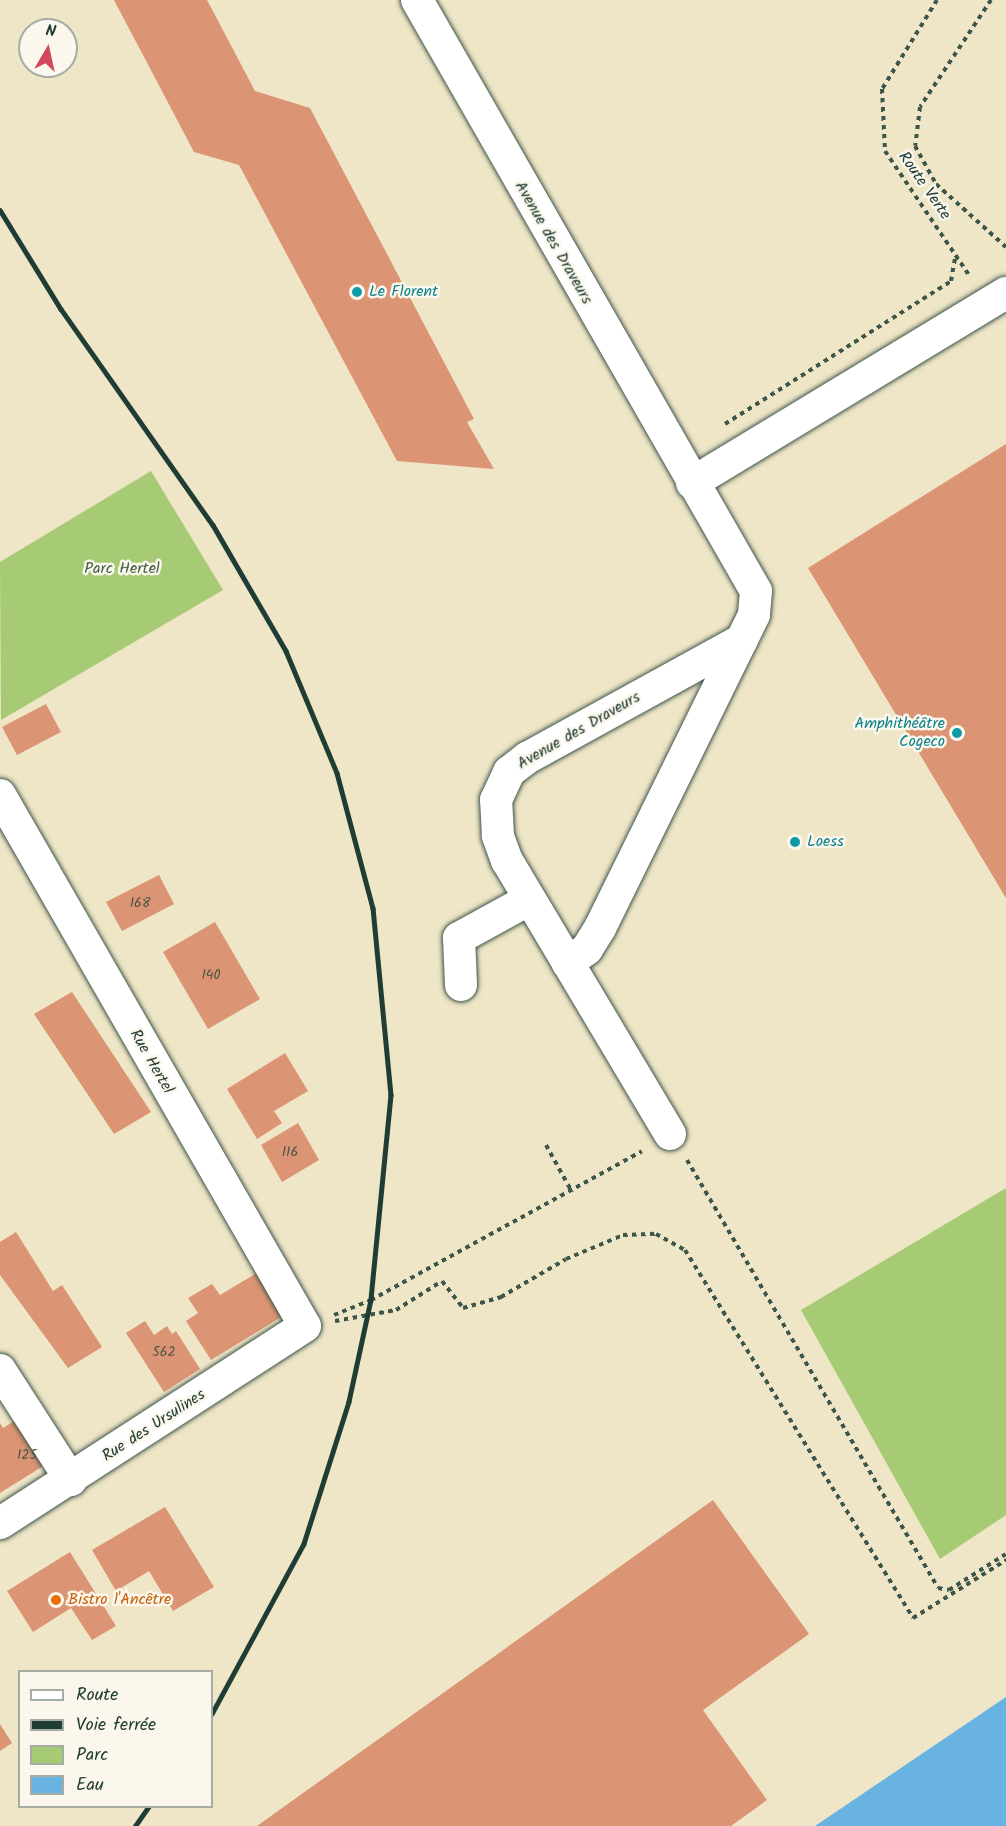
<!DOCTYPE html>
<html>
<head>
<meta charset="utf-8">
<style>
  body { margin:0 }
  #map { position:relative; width:1006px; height:1826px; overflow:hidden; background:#efe5c7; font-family:Kalam,sans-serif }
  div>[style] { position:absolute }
  .green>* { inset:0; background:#a7ca74 }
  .water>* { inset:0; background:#68b3e1 }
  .building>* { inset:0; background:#db9574 }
  .path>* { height:4px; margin-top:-2px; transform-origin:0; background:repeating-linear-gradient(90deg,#3e564a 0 4.5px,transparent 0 9px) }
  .roads { filter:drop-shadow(0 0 2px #3e564a) drop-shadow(0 0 2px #3e564a) }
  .minor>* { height:32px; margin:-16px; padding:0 16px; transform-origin:16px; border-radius:16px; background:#fff }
  .rail>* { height:4.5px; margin:-2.25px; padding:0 2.25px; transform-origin:2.25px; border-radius:2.25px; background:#1f3d34 }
  .dots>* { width:16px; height:16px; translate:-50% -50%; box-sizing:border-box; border:3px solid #fbf7ec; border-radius:50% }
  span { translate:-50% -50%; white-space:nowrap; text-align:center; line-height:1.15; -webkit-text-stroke:5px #fbf7ec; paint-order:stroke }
  .number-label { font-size:14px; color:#4e5344 }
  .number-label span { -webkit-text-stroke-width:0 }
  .street-label { font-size:16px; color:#1f3d34 }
  .culture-label { font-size:16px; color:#0d838f }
  .left { translate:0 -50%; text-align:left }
  .right { translate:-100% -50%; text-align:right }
  .park-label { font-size:16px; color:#416044 }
  .food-label { font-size:16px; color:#c56008 }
  .legend { position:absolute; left:18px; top:1670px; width:195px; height:138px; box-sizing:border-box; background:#fbf7ec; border:2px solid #a3ada2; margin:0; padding:8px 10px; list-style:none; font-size:18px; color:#1f3d34 }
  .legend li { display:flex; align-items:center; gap:12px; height:30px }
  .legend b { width:30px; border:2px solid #a3ada2 }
  .north { position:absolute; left:18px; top:18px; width:60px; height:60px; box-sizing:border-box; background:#fbf7ec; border:2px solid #a3ada2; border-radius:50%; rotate:9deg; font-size:16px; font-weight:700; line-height:24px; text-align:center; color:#1f3d34 }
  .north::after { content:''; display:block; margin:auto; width:21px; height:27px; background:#d1495b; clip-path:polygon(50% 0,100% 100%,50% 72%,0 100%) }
</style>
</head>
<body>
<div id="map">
  <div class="green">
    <i style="clip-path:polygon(151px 471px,223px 590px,1px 720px,0 562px)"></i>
    <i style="clip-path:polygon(1006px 1188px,1006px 1515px,940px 1559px,801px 1310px)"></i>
  </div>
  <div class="water">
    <i style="clip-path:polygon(1006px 1697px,1006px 1826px,815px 1826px)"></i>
  </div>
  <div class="building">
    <i style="clip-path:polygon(114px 0,207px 0,255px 91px,310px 108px,474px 419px,467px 422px,494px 469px,397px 461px,239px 165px,194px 152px)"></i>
    <i style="clip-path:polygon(1006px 444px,1006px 898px,808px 568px)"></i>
    <i style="clip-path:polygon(46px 704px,61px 732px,17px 755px,2px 727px)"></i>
    <i style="clip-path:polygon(159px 875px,174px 904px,122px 931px,106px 902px)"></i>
    <i style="clip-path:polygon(215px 922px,260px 999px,208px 1029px,163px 952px)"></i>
    <i style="clip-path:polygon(72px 992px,151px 1112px,114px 1134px,34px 1014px)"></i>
    <i style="clip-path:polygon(285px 1053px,308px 1091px,274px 1111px,282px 1123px,257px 1139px,227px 1089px)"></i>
    <i style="clip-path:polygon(298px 1123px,319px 1160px,282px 1182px,261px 1145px)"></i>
    <i style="clip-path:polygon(16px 1232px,53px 1291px,62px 1285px,102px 1347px,68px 1368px,0 1275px,0 1242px)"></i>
    <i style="clip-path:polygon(260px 1271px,286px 1314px,211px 1360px,186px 1321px,198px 1313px,188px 1298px,212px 1284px,220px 1295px)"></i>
    <i style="clip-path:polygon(145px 1321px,154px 1335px,167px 1326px,172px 1334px,176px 1331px,200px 1369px,164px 1392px,126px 1333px)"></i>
    <i style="clip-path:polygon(25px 1414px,53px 1460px,0 1493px,0 1423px,3px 1428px)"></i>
    <i style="clip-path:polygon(713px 1500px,809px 1634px,703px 1710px,767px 1800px,731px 1826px,257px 1826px)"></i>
    <i style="clip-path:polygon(165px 1507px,214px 1587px,173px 1611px,149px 1571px,116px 1591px,92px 1550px)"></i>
    <i style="clip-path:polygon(70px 1552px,116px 1626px,92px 1640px,71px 1608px,33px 1632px,7px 1591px)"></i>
    <i style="clip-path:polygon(0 1724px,12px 1743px,0 1751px)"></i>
  </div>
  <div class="path">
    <i style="left:937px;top:0;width:105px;rotate:121.7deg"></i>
    <i style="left:882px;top:89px;width:62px;rotate:87.2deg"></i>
    <i style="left:885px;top:151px;width:153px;rotate:55.9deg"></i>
    <i style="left:991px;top:0;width:128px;rotate:123.6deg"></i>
    <i style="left:920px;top:107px;width:39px;rotate:97deg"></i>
    <i style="left:915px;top:146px;width:43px;rotate:61.1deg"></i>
    <i style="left:936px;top:184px;width:94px;rotate:42deg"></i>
    <i style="left:725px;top:424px;width:267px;rotate:-32.3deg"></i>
    <i style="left:951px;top:281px;width:27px;rotate:-80deg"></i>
    <i style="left:546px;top:1145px;width:54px;rotate:61deg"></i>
    <i style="left:687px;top:1160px;width:496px;rotate:59.6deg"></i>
    <i style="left:938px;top:1588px;width:11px;rotate:10deg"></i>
    <i style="left:949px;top:1590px;width:67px;rotate:-32.3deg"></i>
    <i style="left:334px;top:1315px;width:40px;rotate:-22deg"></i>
    <i style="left:371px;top:1300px;width:309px;rotate:-28.8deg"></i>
    <i style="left:335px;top:1321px;width:62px;rotate:-10.2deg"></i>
    <i style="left:396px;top:1310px;width:54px;rotate:-32.2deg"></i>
    <i style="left:442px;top:1281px;width:34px;rotate:52deg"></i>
    <i style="left:463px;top:1308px;width:40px;rotate:-16deg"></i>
    <i style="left:501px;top:1297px;width:75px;rotate:-30.3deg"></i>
    <i style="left:566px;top:1259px;width:62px;rotate:-22.8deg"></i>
    <i style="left:623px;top:1235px;width:33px;rotate:-2deg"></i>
    <i style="left:656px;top:1234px;width:33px;rotate:29deg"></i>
    <i style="left:685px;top:1250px;width:433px;rotate:58.2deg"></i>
    <i style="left:913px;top:1618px;width:110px;rotate:-31.9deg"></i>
  </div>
  <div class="roads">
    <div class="minor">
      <i style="left:417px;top:0;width:681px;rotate:60.16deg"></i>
      <i style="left:756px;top:591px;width:24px;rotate:95deg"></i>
      <i style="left:754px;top:615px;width:349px;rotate:116.2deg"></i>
      <i style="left:600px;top:928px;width:25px;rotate:122deg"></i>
      <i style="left:587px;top:949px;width:24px;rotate:144deg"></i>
      <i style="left:692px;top:483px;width:367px;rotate:-31.2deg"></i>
      <i style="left:0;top:795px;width:612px;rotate:60.13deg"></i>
      <i style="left:305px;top:1326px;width:363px;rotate:147.1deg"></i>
      <i style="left:461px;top:985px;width:47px;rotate:-92.4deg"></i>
      <i style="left:459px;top:938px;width:79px;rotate:-28.8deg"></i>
      <i style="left:670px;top:1134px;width:318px;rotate:-120.8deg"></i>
      <i style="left:507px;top:861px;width:27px;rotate:-110deg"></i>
      <i style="left:498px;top:836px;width:36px;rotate:-93deg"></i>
      <i style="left:496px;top:800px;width:31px;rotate:-65deg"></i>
      <i style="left:509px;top:772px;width:23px;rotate:-38deg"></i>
      <i style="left:527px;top:758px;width:245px;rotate:-28.8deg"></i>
      <i style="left:0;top:1370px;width:131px;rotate:57.2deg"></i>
    </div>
  </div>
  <div class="rail">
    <i style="left:0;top:210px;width:116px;rotate:58.4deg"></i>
    <i style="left:61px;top:309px;width:264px;rotate:54.9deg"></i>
    <i style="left:213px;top:525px;width:146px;rotate:59.9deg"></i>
    <i style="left:286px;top:651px;width:132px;rotate:67.3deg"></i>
    <i style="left:337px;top:773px;width:140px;rotate:75.1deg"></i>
    <i style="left:373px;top:908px;width:188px;rotate:84.5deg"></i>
    <i style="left:391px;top:1095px;width:206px;rotate:95.6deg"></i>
    <i style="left:371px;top:1300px;width:104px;rotate:102.2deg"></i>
    <i style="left:349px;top:1402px;width:149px;rotate:107.6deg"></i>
    <i style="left:304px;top:1544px;width:193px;rotate:118.4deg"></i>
    <i style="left:135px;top:1826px;width:24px;rotate:-55deg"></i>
  </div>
  <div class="dots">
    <i style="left:357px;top:292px;background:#0f9aa8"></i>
    <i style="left:957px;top:733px;background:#0f9aa8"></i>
    <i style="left:795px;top:842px;background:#0f9aa8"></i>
    <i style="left:56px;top:1600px;background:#e8710a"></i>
  </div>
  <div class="number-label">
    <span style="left:140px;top:903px">168</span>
    <span style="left:211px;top:975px">140</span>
    <span style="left:290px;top:1152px">116</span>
    <span style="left:164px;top:1352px">562</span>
    <span style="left:27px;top:1455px">125</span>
  </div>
  <div class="street-label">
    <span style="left:924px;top:186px;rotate:55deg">Route Verte</span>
    <span style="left:553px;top:243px;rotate:60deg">Avenue des Draveurs</span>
    <span style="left:579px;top:731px;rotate:-30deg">Avenue des Draveurs</span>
    <span style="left:151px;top:1062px;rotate:60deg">Rue Hertel</span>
    <span style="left:154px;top:1426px;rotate:-33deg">Rue des Ursulines</span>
  </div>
  <div class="culture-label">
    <span class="left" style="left:369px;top:292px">Le Florent</span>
    <span class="right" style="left:945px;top:733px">Amphithéâtre<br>Cogeco</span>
    <span class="left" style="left:807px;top:842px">Loess</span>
  </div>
  <div class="park-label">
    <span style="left:122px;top:569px">Parc Hertel</span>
  </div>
  <div class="food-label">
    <span class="left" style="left:68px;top:1600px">Bistro l'Ancêtre</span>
  </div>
  <ul class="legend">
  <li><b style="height:8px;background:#fff"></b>Route</li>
  <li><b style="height:8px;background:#1f3d34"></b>Voie ferrée</li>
  <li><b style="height:16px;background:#a7ca74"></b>Parc</li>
  <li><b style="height:16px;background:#68b3e1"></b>Eau</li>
  </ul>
  <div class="north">N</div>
</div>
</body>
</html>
